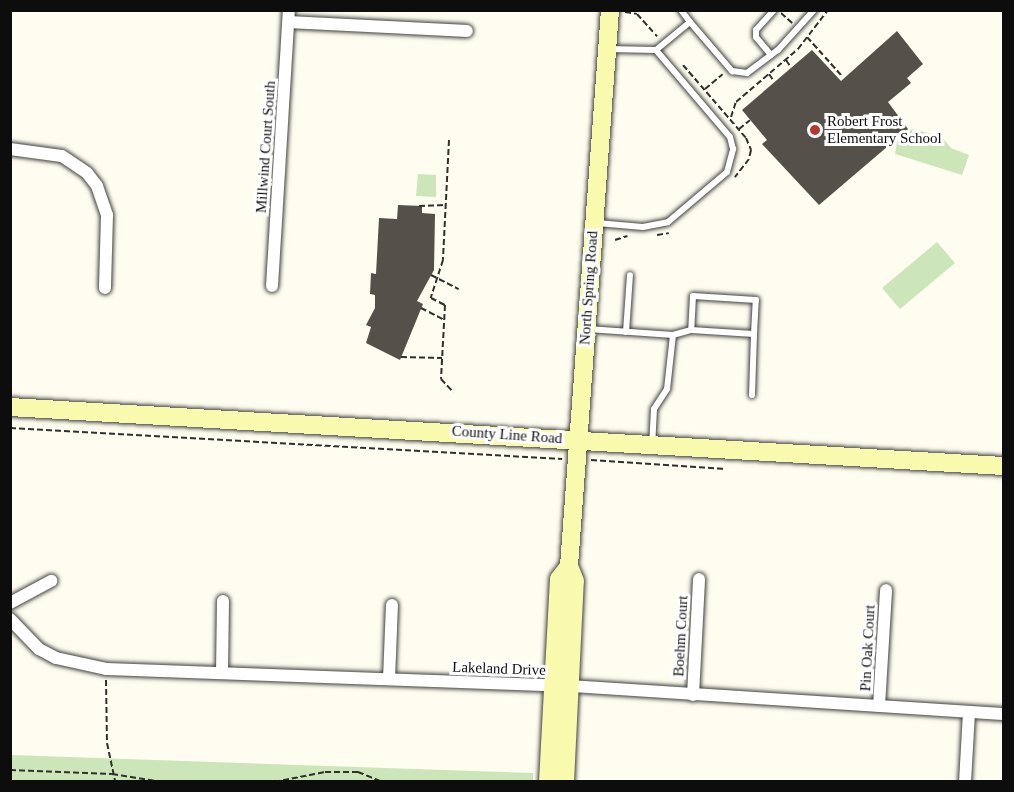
<!DOCTYPE html>
<html>
<head>
<meta charset="utf-8">
<style>
  body { margin:0 }
  #map { position:relative; width:1014px; height:792px; overflow:hidden; background:#fefdef; font-family:"Times New Roman",serif }
  div>[style] { position:absolute }
  .green>* { inset:0; background:#cce6ba }
  .building>* { inset:0; background:#55504a }
  .path>* { height:2px; margin-top:-1px; transform-origin:0; background:repeating-linear-gradient(90deg,#2f2f2f 0 6px,transparent 0 9px) }
  .roads { filter:drop-shadow(0 0 2px #404040) drop-shadow(0 0 2px #404040) }
  .service>* { height:6px; margin:-3px; padding:0 3px; transform-origin:3px; border-radius:3px; background:#fff }
  .minor>* { height:12px; margin:-6px; padding:0 6px; transform-origin:6px; border-radius:6px; background:#fff }
  .secondary>* { height:18px; margin:-9px; padding:0 9px; transform-origin:9px; border-radius:9px; background:#f9faae }
  .dots>* { width:16px; height:16px; translate:-50% -50%; box-sizing:border-box; border:3px solid #fff; border-radius:50% }
  span { translate:-50% -50%; white-space:nowrap; text-align:center; line-height:1.15; -webkit-text-stroke:6px #fff; paint-order:stroke }
  .poi-label { font-size:15px; color:#0d0d0d }
  .left { translate:0 -50%; text-align:left }
  .street-label { font-size:15px; color:#0d0d0d }
  .frame { position:absolute; inset:0; border:12px solid #0d0d0d; pointer-events:none }
</style>
</head>
<body>
<div id="map">
  <div class="green">
    <i style="clip-path:polygon(912px 129px,941px 136px,951px 148px,969px 155px,962px 175px,895px 154px,897px 142px)"></i>
    <i style="clip-path:polygon(418px 174px,436px 175px,436px 197px,416px 196px)"></i>
    <i style="clip-path:polygon(937px 242px,955px 263px,900px 309px,882px 288px)"></i>
    <i style="clip-path:polygon(11px 755px,533px 773px,533px 782px,11px 782px)"></i>
  </div>
  <div class="building">
    <i style="clip-path:polygon(897px 31px,923px 64px,907px 78px,911px 83px,888px 102px,908px 129px,819px 205px,762px 144px,767px 140px,742px 110px,812px 50px,841px 81px)"></i>
    <i style="clip-path:polygon(398px 205px,422px 206px,422px 213px,435px 214px,434px 270px,417px 301px,423px 304px,400px 360px,366px 343px,371px 327px,366px 325px,375px 308px,375px 295px,370px 294px,371px 273px,376px 274px,379px 218px,397px 219px)"></i>
  </div>
  <div class="path">
    <i style="left:625px;top:12px;width:12px;rotate:9deg"></i>
    <i style="left:637px;top:14px;width:30px;rotate:48deg"></i>
    <i style="left:781px;top:13px;width:15px;rotate:42deg"></i>
    <i style="left:807px;top:37px;width:51px;rotate:48.2deg"></i>
    <i style="left:786px;top:60px;width:7px;rotate:56deg"></i>
    <i style="left:683px;top:65px;width:96px;rotate:49.2deg"></i>
    <i style="left:746px;top:138px;width:13px;rotate:67deg"></i>
    <i style="left:751px;top:150px;width:9px;rotate:103deg"></i>
    <i style="left:749px;top:159px;width:23px;rotate:128deg"></i>
    <i style="left:769px;top:74px;width:7px;rotate:56deg"></i>
    <i style="left:705px;top:89px;width:23px;rotate:-40deg"></i>
    <i style="left:731px;top:117px;width:16px;rotate:-72deg"></i>
    <i style="left:736px;top:102px;width:82px;rotate:-40.5deg"></i>
    <i style="left:798px;top:49px;width:49px;rotate:-52.4deg"></i>
    <i style="left:739px;top:129px;width:14px;rotate:-39deg"></i>
    <i style="left:449px;top:140px;width:120px;rotate:92.9deg"></i>
    <i style="left:443px;top:260px;width:40px;rotate:108deg"></i>
    <i style="left:431px;top:298px;width:16px;rotate:27deg"></i>
    <i style="left:445px;top:305px;width:74px;rotate:93.1deg"></i>
    <i style="left:441px;top:379px;width:18px;rotate:47deg"></i>
    <i style="left:419px;top:206px;width:27px;rotate:-2deg"></i>
    <i style="left:657px;top:235px;width:12px;rotate:-9deg"></i>
    <i style="left:615px;top:240px;width:13px;rotate:-18deg"></i>
    <i style="left:431px;top:275px;width:31px;rotate:27deg"></i>
    <i style="left:421px;top:308px;width:25px;rotate:27deg"></i>
    <i style="left:401px;top:357px;width:41px;rotate:1.4deg"></i>
    <i style="left:10px;top:428px;width:553px;rotate:3.21deg"></i>
    <i style="left:591px;top:460px;width:135px;rotate:3.8deg"></i>
    <i style="left:106px;top:680px;width:63px;rotate:89.1deg"></i>
    <i style="left:107px;top:743px;width:40px;rotate:78deg"></i>
    <i style="left:10px;top:770px;width:102px;rotate:2.2deg"></i>
    <i style="left:112px;top:774px;width:51px;rotate:9.1deg"></i>
    <i style="left:274px;top:782px;width:52px;rotate:-11.1deg"></i>
    <i style="left:325px;top:772px;width:33px"></i>
    <i style="left:358px;top:772px;width:27px;rotate:22deg"></i>
  </div>
  <div class="roads">
    <div class="service">
      <i style="left:681px;top:10px;width:15px;rotate:53deg"></i>
      <i style="left:656px;top:50px;width:44px;rotate:-39.5deg"></i>
      <i style="left:690px;top:22px;width:65px;rotate:49.4deg"></i>
      <i style="left:732px;top:71px;width:15px;rotate:8deg"></i>
      <i style="left:747px;top:73px;width:39px;rotate:-37deg"></i>
      <i style="left:778px;top:50px;width:54px;rotate:-48deg"></i>
      <i style="left:771px;top:55px;width:23px;rotate:-130deg"></i>
      <i style="left:756px;top:37px;width:7px;rotate:-90deg"></i>
      <i style="left:756px;top:30px;width:27px;rotate:-48deg"></i>
      <i style="left:597px;top:223px;width:46px;rotate:5deg"></i>
      <i style="left:643px;top:227px;width:25px;rotate:-11deg"></i>
      <i style="left:668px;top:222px;width:77px;rotate:-40.3deg"></i>
      <i style="left:727px;top:172px;width:24px;rotate:-75deg"></i>
      <i style="left:733px;top:149px;width:12px;rotate:-104deg"></i>
      <i style="left:730px;top:137px;width:114px;rotate:-130.4deg"></i>
      <i style="left:656px;top:50px;width:48px;rotate:-178.8deg"></i>
      <i style="left:588px;top:329px;width:85px;rotate:4deg"></i>
      <i style="left:673px;top:335px;width:54px;rotate:96.3deg"></i>
      <i style="left:667px;top:389px;width:24px;rotate:123deg"></i>
      <i style="left:654px;top:409px;width:35px;rotate:93deg"></i>
      <i style="left:626px;top:332px;width:57px;rotate:-86deg"></i>
      <i style="left:673px;top:335px;width:19px;rotate:-16deg"></i>
      <i style="left:752px;top:395px;width:61px;rotate:-88.1deg"></i>
      <i style="left:754px;top:334px;width:34px;rotate:-87deg"></i>
      <i style="left:756px;top:300px;width:63px;rotate:-176.4deg"></i>
      <i style="left:693px;top:296px;width:34px;rotate:93deg"></i>
      <i style="left:691px;top:330px;width:63px;rotate:3.6deg"></i>
    </div>
    <div class="minor">
      <i style="left:289px;top:22px;width:178px;rotate:2.9deg"></i>
      <i style="left:10px;top:149px;width:52px;rotate:7.7deg"></i>
      <i style="left:62px;top:156px;width:30px;rotate:34deg"></i>
      <i style="left:87px;top:173px;width:16px;rotate:52deg"></i>
      <i style="left:97px;top:186px;width:31px;rotate:71deg"></i>
      <i style="left:107px;top:215px;width:73px;rotate:91.6deg"></i>
      <i style="left:272px;top:286px;width:277px;rotate:-86.5deg"></i>
      <i style="left:10px;top:603px;width:47px;rotate:-28.2deg"></i>
      <i style="left:10px;top:619px;width:42px;rotate:46deg"></i>
      <i style="left:39px;top:649px;width:19px;rotate:28deg"></i>
      <i style="left:56px;top:658px;width:51px;rotate:12.4deg"></i>
      <i style="left:106px;top:669px;width:465px;rotate:2.1deg"></i>
      <i style="left:571px;top:686px;width:434px;rotate:3.7deg"></i>
      <i style="left:222px;top:673px;width:72px;rotate:-89.2deg"></i>
      <i style="left:389px;top:679px;width:74px;rotate:-87.7deg"></i>
      <i style="left:693px;top:695px;width:116px;rotate:-87deg"></i>
      <i style="left:879px;top:706px;width:116px;rotate:-86.5deg"></i>
      <i style="left:965px;top:782px;width:70px;rotate:-86.7deg"></i>
    </div>
    <div class="secondary">
      <i style="left:10px;top:407px;width:996px;rotate:3.4deg"></i>
      <i style="left:548px;top:782px;width:203px;rotate:-86.9deg"></i>
      <i style="left:559px;top:579px;width:16px;rotate:-52deg"></i>
      <i style="left:565px;top:782px;width:201px;rotate:-87.2deg"></i>
      <i style="left:575px;top:581px;width:16px;rotate:-112deg"></i>
      <i style="left:569px;top:566px;width:558px;rotate:-85.78deg"></i>
    </div>
  </div>
  <div class="dots">
    <i style="left:815px;top:130px;background:#b5382e"></i>
  </div>
  <div class="poi-label">
    <span class="left" style="left:827px;top:130px">Robert Frost<br>Elementary School</span>
  </div>
  <div class="street-label">
    <span style="left:266px;top:147px;rotate:-86deg">Millwind Court South</span>
    <span style="left:589px;top:288px;rotate:-86deg">North Spring Road</span>
    <span style="left:507px;top:435px;rotate:4deg">County Line Road</span>
    <span style="left:681px;top:636px;rotate:-87deg">Boehm Court</span>
    <span style="left:868px;top:648px;rotate:-87deg">Pin Oak Court</span>
    <span style="left:499px;top:669px;rotate:2deg">Lakeland Drive</span>
  </div>
  <div class="frame"></div>
</div>
</body>
</html>
